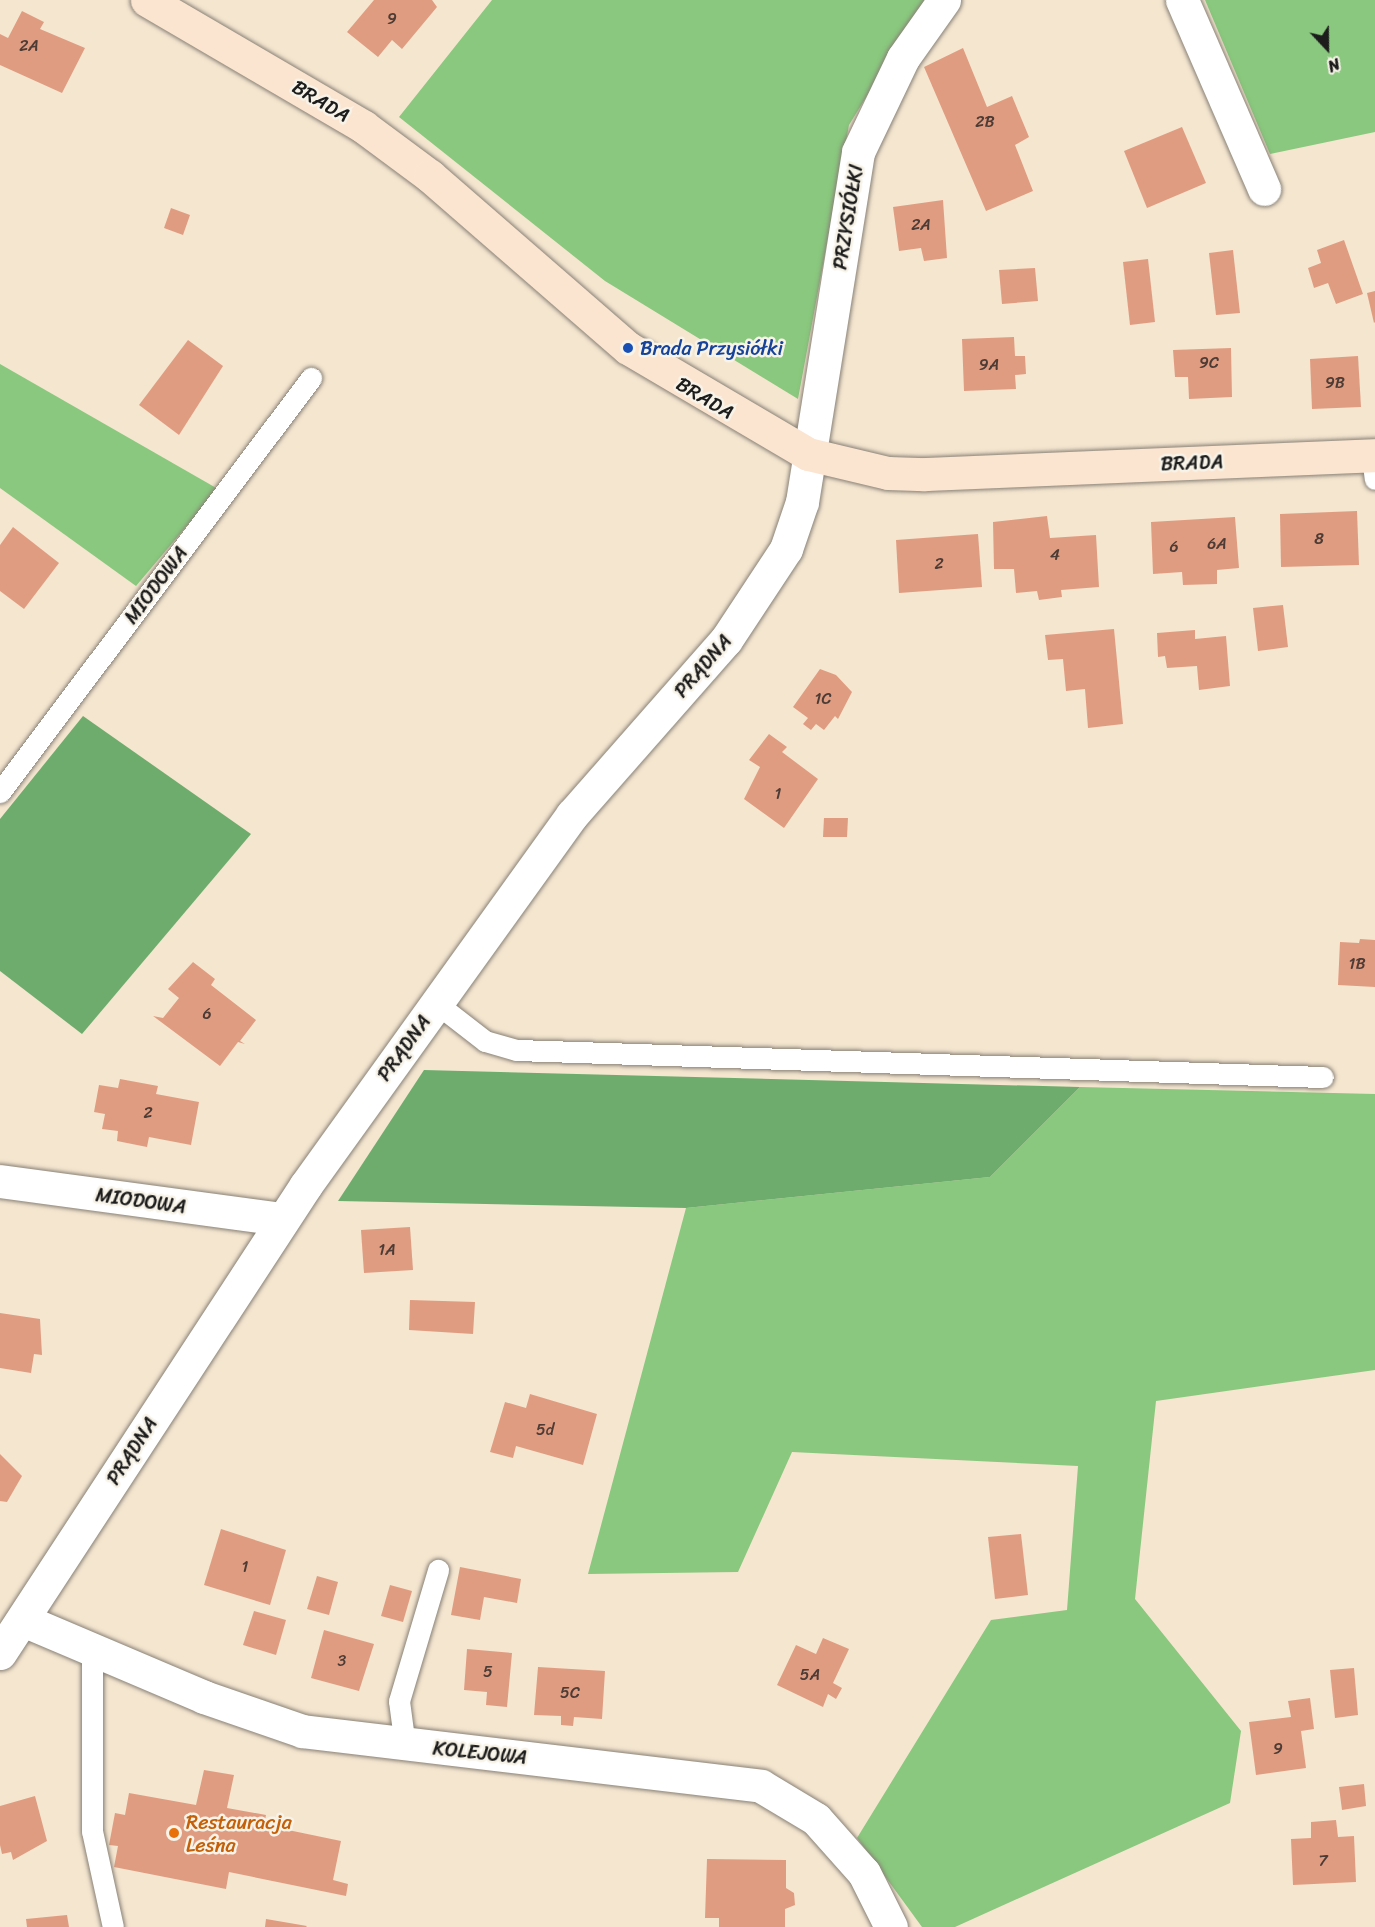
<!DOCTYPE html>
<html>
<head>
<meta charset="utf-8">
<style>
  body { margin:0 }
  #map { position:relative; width:1375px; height:1927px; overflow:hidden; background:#f5e6d0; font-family:Sriracha,sans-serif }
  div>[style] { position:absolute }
  .green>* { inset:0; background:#89c87e }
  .forest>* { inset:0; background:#6eac6d }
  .building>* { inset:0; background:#e09c81 }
  .roads { filter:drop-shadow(0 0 2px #888176) drop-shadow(0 0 2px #888176) }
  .lane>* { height:21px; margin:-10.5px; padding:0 10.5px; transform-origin:10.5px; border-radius:10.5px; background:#fff }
  .street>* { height:33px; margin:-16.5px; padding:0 16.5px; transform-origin:16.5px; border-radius:16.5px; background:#fff }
  .secondary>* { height:33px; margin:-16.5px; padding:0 16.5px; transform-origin:16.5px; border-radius:16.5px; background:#fce5d0 }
  .dots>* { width:16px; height:16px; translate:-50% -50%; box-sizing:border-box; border:3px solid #f7f3e8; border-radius:50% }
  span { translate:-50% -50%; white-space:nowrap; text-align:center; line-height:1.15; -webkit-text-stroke:5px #f7f3e8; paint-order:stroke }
  .number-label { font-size:16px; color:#4d3c35 }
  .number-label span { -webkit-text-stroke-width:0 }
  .street-label { font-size:20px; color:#1c1c1c }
  .transit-label { font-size:20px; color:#164399 }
  .left { translate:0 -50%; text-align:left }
  .food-label { font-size:20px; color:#c56008 }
  .north { position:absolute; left:1297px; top:18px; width:60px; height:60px; -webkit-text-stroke:4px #f7f3e8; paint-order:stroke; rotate:158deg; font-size:16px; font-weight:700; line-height:24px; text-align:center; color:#1c1c1c }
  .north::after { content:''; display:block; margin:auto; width:21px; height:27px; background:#1c1c1c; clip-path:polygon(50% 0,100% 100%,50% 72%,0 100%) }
</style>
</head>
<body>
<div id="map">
  <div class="green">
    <i style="clip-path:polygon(492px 0,926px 0,849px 125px,798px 399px,605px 281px,399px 117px)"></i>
    <i style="clip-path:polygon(1205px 0,1375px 0,1375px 132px,1270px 154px)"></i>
    <i style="clip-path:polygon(0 364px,218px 489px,136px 586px,0 488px)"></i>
    <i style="clip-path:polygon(1080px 1087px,1375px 1094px,1375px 1370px,1156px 1401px,1135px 1599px,1241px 1731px,1230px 1803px,955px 1927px,922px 1927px,857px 1838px,991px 1620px,1067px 1610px,1078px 1466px,792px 1452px,738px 1572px,588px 1574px,686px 1208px,990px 1177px)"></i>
  </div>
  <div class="forest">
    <i style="clip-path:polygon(83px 716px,251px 834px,82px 1034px,0 971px,0 819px)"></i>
    <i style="clip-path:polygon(424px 1070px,1080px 1087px,990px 1177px,686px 1208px,338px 1201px)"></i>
  </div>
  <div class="building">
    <i style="clip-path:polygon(374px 0,432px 0,437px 7px,402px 49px,392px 40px,378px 57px,347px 32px)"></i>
    <i style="clip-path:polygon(22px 11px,44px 22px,40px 29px,85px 48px,62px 93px,0 65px,0 34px,8px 38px)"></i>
    <i style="clip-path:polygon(963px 48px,987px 107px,1012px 96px,1029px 137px,1015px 145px,1033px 191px,986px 211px,924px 67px)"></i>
    <i style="clip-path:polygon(1182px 127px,1206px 183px,1147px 208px,1124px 151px)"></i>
    <i style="clip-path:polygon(943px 200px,947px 258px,924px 261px,921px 248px,899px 251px,893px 207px)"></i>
    <i style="clip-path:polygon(171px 208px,190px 215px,183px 235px,164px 228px)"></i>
    <i style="clip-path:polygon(1344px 240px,1363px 294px,1336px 304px,1328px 283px,1314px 288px,1308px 268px,1321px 263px,1317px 250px)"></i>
    <i style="clip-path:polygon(1233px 250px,1240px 313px,1216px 315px,1209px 253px)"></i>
    <i style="clip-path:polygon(1148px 259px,1155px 322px,1130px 325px,1123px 262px)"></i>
    <i style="clip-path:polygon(1035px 268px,1038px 301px,1002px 304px,999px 270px)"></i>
    <i style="clip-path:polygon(1375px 291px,1375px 322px,1374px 323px,1367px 293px)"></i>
    <i style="clip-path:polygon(1014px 337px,1015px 356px,1025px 356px,1026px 374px,1015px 375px,1016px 389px,964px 391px,962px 339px)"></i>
    <i style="clip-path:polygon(188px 340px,223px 366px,179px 435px,139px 405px)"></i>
    <i style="clip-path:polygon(1231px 348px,1232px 397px,1189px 399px,1188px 377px,1175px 377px,1173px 350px)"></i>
    <i style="clip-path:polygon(1358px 356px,1361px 407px,1312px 409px,1310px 359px)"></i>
    <i style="clip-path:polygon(1357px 511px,1359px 565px,1281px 567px,1280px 514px)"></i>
    <i style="clip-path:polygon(1047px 516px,1050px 538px,1096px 535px,1099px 587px,1061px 590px,1062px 597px,1039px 600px,1037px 591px,1016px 593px,1014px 569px,994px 569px,993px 522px)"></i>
    <i style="clip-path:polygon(1235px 517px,1239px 568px,1217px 570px,1217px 584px,1183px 585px,1182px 572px,1153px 574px,1151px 522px)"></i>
    <i style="clip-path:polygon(13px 527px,59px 563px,24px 609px,0 591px,0 545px)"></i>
    <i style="clip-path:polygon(978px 534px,982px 587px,899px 593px,896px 540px)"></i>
    <i style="clip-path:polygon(1283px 605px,1288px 647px,1258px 651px,1253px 608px)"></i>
    <i style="clip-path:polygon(1114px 629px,1123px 724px,1088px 728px,1085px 689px,1066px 691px,1063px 659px,1048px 660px,1045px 635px)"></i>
    <i style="clip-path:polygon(1195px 630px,1195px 639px,1226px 636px,1230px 686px,1199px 690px,1197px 666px,1167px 668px,1165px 656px,1158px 657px,1157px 633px)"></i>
    <i style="clip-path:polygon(820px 669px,836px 675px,852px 692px,838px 719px,835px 716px,824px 730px,816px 724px,811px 730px,803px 724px,808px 718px,793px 707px)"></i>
    <i style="clip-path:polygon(769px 734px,787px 747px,782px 752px,818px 779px,784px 828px,744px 799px,760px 767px,749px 760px)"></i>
    <i style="clip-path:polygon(824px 818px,848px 818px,847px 837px,823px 837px)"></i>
    <i style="clip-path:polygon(1360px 939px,1375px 940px,1375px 987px,1338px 985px,1340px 942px,1359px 943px)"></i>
    <i style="clip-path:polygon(193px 962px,215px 979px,211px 985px,256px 1020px,240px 1041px,245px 1044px,238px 1042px,220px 1066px,153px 1016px,163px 1018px,179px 998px,168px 989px)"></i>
    <i style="clip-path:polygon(120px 1079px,158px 1086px,156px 1094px,199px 1102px,191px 1145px,149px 1137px,147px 1147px,117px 1141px,118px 1131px,102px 1129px,105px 1114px,94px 1112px,99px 1085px,118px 1088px)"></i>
    <i style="clip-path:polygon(410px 1227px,413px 1270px,364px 1273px,361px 1230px)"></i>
    <i style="clip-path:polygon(410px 1300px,475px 1302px,473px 1334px,409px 1330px)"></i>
    <i style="clip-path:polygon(0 1313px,40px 1319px,42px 1355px,34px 1354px,31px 1373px,0 1368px)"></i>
    <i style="clip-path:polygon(530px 1394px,597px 1414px,583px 1465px,516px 1446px,513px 1458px,490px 1452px,505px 1402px,526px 1408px)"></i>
    <i style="clip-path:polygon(0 1454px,22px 1476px,7px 1502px,0 1501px)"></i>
    <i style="clip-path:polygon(221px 1529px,286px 1550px,270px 1605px,204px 1585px)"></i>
    <i style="clip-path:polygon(1021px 1534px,1028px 1595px,995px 1599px,988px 1537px)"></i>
    <i style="clip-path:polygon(460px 1567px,521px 1579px,517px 1603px,484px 1597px,480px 1620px,451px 1615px)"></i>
    <i style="clip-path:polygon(317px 1576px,338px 1582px,329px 1615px,307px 1609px)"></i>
    <i style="clip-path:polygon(390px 1585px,412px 1591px,403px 1622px,381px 1616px)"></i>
    <i style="clip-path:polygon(254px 1611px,286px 1620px,276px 1655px,243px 1645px)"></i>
    <i style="clip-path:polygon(324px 1630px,374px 1644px,359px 1691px,311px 1678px)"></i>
    <i style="clip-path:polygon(823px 1638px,849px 1649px,833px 1683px,842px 1688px,836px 1699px,828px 1694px,823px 1707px,777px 1685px,796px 1645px,816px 1654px)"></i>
    <i style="clip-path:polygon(467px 1649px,512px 1653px,507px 1707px,486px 1705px,487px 1692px,464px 1690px)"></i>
    <i style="clip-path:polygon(538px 1667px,605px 1671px,602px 1719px,574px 1717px,573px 1726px,561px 1725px,561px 1716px,534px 1715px)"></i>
    <i style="clip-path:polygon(1354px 1668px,1358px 1715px,1335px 1718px,1330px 1670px)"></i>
    <i style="clip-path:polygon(1310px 1698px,1314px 1729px,1301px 1731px,1306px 1768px,1256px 1775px,1249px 1722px,1291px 1717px,1288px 1701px)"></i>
    <i style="clip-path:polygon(204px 1770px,234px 1775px,227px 1808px,266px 1815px,264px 1825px,341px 1841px,333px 1880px,348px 1884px,346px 1896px,229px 1872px,226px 1889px,114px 1867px,118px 1846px,109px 1845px,115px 1813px,125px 1815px,129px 1793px,196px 1805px)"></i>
    <i style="clip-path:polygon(1364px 1784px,1366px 1806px,1342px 1810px,1339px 1787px)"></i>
    <i style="clip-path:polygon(35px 1796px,47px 1841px,13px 1860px,11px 1852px,2px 1854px,0 1845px,0 1806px)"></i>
    <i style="clip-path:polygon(1336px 1820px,1338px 1837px,1354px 1836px,1356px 1882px,1293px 1885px,1291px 1839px,1311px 1838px,1311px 1822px)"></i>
    <i style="clip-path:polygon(707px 1859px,786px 1860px,786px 1888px,794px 1893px,795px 1905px,785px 1909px,785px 1927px,719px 1927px,719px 1918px,705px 1918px)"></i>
    <i style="clip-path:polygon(67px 1915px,69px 1927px,27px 1927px,26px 1919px)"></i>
    <i style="clip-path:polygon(266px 1919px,307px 1926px,306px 1927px,265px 1927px)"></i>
  </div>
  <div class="roads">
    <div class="lane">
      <i style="left:1372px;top:456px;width:23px;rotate:83deg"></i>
      <i style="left:0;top:792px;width:518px;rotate:-53.09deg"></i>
      <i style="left:436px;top:1003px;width:62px;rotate:37.8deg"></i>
      <i style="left:485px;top:1041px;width:33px;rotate:16deg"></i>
      <i style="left:517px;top:1050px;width:806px;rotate:1.92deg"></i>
      <i style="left:92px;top:1650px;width:181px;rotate:90deg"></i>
      <i style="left:92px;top:1831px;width:98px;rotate:77.7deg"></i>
      <i style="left:405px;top:1746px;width:45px;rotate:-97.6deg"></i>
      <i style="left:399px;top:1701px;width:137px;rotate:-73.4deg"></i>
    </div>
    <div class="street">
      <i style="left:1182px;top:0;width:206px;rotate:66.5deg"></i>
      <i style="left:0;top:1181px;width:285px;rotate:7.7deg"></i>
      <i style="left:23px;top:1620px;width:197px;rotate:23deg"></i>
      <i style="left:204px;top:1697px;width:104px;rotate:19.1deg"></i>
      <i style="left:302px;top:1731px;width:462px;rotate:6.8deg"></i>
      <i style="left:761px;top:1786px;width:64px;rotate:31deg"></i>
      <i style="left:816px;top:1819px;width:72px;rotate:48.4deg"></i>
      <i style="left:864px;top:1873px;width:60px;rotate:63.4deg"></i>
      <i style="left:0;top:1653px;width:559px;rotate:-56.82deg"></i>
      <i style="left:306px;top:1185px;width:456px;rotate:-54.3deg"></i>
      <i style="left:572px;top:815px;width:233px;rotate:-48.7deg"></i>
      <i style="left:726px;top:640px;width:109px;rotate:-56.6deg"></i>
      <i style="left:786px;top:549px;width:50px;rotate:-71.2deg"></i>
      <i style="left:802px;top:502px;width:354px;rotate:-80.9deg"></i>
      <i style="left:858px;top:152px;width:104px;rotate:-64.4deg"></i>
      <i style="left:903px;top:58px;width:71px;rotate:-54.7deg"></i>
    </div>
    <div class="secondary">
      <i style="left:147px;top:0;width:251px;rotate:30.3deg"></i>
      <i style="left:364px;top:127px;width:82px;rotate:36.6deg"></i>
      <i style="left:430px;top:176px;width:262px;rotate:41deg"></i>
      <i style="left:628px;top:348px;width:209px;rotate:30.5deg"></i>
      <i style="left:808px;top:454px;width:82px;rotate:13.4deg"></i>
      <i style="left:888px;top:473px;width:37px;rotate:2deg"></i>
      <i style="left:925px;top:474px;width:450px;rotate:-2.4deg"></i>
    </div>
  </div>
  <div class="dots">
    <i style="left:628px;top:348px;background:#1a4fb4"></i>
    <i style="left:174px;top:1833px;background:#e8710a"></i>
  </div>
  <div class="number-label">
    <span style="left:392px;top:19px">9</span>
    <span style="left:29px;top:46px">2A</span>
    <span style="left:985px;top:122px">2B</span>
    <span style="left:921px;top:225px">2A</span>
    <span style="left:1209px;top:363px">9C</span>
    <span style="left:989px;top:365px">9A</span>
    <span style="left:1335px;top:383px">9B</span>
    <span style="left:1319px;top:539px">8</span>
    <span style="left:1217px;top:544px">6A</span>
    <span style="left:1174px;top:547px">6</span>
    <span style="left:1055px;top:555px">4</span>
    <span style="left:939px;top:564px">2</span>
    <span style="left:823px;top:699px">1C</span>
    <span style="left:778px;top:794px">1</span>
    <span style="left:1357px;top:964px">1B</span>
    <span style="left:207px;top:1014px">6</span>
    <span style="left:148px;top:1113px">2</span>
    <span style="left:387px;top:1250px">1A</span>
    <span style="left:545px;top:1430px">5d</span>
    <span style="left:245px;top:1567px">1</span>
    <span style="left:342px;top:1661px">3</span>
    <span style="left:488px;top:1672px">5</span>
    <span style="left:810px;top:1675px">5A</span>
    <span style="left:570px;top:1693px">5C</span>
    <span style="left:1278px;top:1749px">9</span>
    <span style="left:1323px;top:1861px">7</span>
  </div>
  <div class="street-label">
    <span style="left:321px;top:101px;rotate:31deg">BRADA</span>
    <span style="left:848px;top:217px;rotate:-81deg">PRZYSIÓŁKI</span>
    <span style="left:705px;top:398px;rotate:31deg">BRADA</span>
    <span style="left:1192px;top:463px;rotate:-2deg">BRADA</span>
    <span style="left:156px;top:585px;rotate:-53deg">MIODOWA</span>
    <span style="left:703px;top:666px;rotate:-49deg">PRĄDNA</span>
    <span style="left:404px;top:1048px;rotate:-54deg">PRĄDNA</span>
    <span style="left:141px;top:1201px;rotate:8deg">MIODOWA</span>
    <span style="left:132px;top:1451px;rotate:-57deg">PRĄDNA</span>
    <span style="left:480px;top:1753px;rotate:6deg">KOLEJOWA</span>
  </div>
  <div class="transit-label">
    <span class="left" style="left:640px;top:348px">Brada Przysiółki</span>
  </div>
  <div class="food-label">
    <span class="left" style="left:186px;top:1834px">Restauracja<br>Leśna</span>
  </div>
  <div class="north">N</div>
</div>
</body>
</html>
